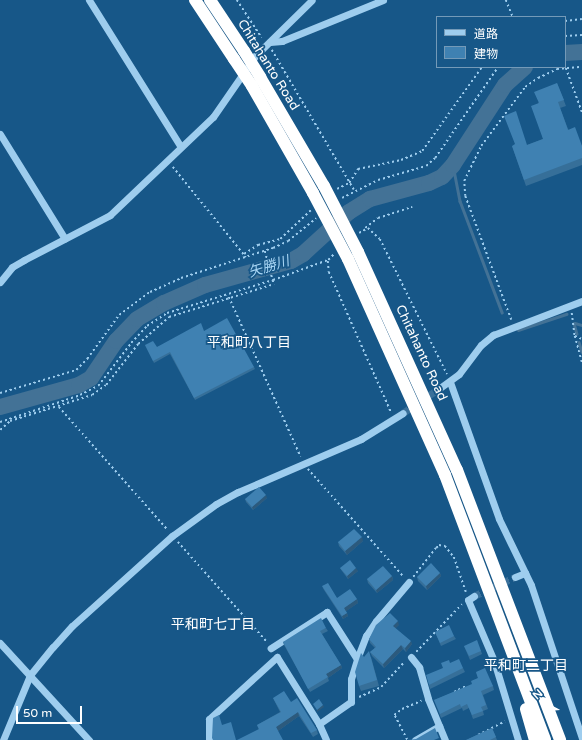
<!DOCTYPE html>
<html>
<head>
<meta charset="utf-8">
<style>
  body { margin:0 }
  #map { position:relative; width:582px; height:740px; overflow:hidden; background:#175788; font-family:"Varela Round","Noto Sans JP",sans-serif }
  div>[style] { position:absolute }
  .stream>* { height:2.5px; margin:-1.25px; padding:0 1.25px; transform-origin:1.25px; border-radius:1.25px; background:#437296 }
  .river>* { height:16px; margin:-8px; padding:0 8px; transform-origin:8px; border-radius:8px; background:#437296 }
  .minor-tunnel>* { height:7px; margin-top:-3.5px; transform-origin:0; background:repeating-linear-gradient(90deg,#3a709a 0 7px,transparent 0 10.5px) }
  .path>* { height:1.5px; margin-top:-0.75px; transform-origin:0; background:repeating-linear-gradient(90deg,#9ecdee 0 2px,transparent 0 5px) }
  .minor>* { height:7px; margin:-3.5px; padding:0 3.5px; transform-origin:3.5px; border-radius:3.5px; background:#9ecdee }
  .highway>* { height:12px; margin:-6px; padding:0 6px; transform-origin:6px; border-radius:6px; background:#fff }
  .path-bridge>* { height:1.5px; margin-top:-0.75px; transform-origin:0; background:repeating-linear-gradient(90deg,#9ecdee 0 2px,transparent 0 5px) }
  .highway-bridge>* { height:12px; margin:-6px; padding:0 6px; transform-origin:6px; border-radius:6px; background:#fff }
  .wall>* { inset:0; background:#366f99 }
  .shaded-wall>* { inset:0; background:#2c5a7d }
  .building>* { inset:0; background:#3f81b2 }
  span { translate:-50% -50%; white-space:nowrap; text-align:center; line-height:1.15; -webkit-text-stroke:3.5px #175788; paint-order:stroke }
  .street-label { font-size:13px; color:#fff }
  .water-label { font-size:14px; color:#a9d6f5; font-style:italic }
  .neighbourhood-label { font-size:14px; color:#fff }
  .legend { position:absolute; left:436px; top:16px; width:130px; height:52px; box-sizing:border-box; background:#175788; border:1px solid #749ab8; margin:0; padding:5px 7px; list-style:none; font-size:12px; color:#fff }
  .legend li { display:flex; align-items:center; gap:8px; height:20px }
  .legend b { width:20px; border:1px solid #749ab8 }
  .north { position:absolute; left:526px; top:684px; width:40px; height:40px; -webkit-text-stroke:3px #175788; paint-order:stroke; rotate:319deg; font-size:11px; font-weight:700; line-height:16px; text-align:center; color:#fff }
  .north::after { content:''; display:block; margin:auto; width:14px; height:18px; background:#fff; clip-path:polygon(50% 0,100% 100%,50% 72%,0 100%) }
  .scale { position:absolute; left:16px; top:706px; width:66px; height:18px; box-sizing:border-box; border:2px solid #fff; border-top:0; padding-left:5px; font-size:12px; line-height:14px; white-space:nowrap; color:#fff; -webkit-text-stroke:3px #175788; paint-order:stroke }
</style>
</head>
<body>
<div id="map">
  <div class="stream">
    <i style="left:453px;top:165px;width:37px;rotate:79deg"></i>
    <i style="left:460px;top:201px;width:119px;rotate:69.3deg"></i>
    <i style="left:574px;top:323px;width:11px;rotate:75deg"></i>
    <i style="left:575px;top:323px;width:7px;rotate:16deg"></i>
    <i style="left:518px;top:330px;width:51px;rotate:-18.4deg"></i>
    <i style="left:579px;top:342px;width:10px;rotate:73deg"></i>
  </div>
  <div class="river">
    <i style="left:565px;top:53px;width:17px;rotate:-3deg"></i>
    <i style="left:0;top:407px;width:82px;rotate:-15.6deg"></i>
    <i style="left:79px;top:385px;width:14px;rotate:-30deg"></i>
    <i style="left:91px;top:378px;width:45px;rotate:-56deg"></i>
    <i style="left:116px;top:341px;width:30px;rotate:-46deg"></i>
    <i style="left:137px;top:319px;width:31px;rotate:-31deg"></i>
    <i style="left:164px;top:303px;width:45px;rotate:-23.7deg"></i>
    <i style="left:205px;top:285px;width:89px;rotate:-15.6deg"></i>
    <i style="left:291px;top:261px;width:14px;rotate:-30deg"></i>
    <i style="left:303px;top:254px;width:62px;rotate:-42.4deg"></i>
    <i style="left:349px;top:212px;width:25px;rotate:-32deg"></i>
    <i style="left:370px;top:199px;width:61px;rotate:-15.2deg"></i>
    <i style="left:429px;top:183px;width:14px;rotate:-25deg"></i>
    <i style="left:442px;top:177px;width:16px;rotate:-47deg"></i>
    <i style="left:453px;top:165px;width:95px;rotate:-57deg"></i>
    <i style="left:505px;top:85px;width:27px;rotate:-42deg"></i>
  </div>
  <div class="minor-tunnel">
    <i style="left:403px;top:413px;width:41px;rotate:-34.1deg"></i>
    <i style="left:474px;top:596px;width:45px;rotate:-24.9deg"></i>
  </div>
  <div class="path">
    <i style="left:237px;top:0;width:45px;rotate:56.7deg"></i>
    <i style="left:506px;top:0;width:18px;rotate:68deg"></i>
    <i style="left:565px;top:21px;width:17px;rotate:-7deg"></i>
    <i style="left:565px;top:36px;width:17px;rotate:-3deg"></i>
    <i style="left:272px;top:50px;width:162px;rotate:59.6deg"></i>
    <i style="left:566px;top:68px;width:47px;rotate:70deg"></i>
    <i style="left:173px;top:167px;width:116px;rotate:51deg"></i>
    <i style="left:337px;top:189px;width:13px;rotate:-27deg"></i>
    <i style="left:349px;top:183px;width:17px;rotate:-57deg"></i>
    <i style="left:358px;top:169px;width:44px;rotate:-11.8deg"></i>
    <i style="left:401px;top:160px;width:23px;rotate:-23deg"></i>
    <i style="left:422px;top:151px;width:103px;rotate:-54.5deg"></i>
    <i style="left:342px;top:198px;width:40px;rotate:-26.6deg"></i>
    <i style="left:378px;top:180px;width:50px;rotate:-16.3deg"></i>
    <i style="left:426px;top:166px;width:12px;rotate:-42deg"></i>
    <i style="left:435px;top:158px;width:111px;rotate:-55.3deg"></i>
    <i style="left:365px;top:228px;width:16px;rotate:-38deg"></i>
    <i style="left:378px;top:218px;width:36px;rotate:-18deg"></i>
    <i style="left:359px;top:233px;width:10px;rotate:-29deg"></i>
    <i style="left:368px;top:228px;width:16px;rotate:43deg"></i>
    <i style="left:380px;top:239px;width:151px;rotate:63.6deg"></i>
    <i style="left:244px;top:254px;width:17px;rotate:-33deg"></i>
    <i style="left:258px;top:245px;width:23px;rotate:-15deg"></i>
    <i style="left:280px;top:239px;width:42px;rotate:-43.1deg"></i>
    <i style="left:328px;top:261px;width:11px;rotate:85deg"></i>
    <i style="left:329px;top:272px;width:153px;rotate:66.1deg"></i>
    <i style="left:229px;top:297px;width:175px;rotate:65.8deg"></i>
    <i style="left:572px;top:313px;width:23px;rotate:83deg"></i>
    <i style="left:575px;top:336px;width:8px;rotate:23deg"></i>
    <i style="left:511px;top:320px;width:132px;rotate:-110.4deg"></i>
    <i style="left:465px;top:196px;width:15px;rotate:-94deg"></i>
    <i style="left:464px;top:181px;width:39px;rotate:-64deg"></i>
    <i style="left:481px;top:146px;width:74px;rotate:-53.3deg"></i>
    <i style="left:525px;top:87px;width:16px;rotate:-35deg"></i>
    <i style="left:538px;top:78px;width:21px;rotate:-25deg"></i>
    <i style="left:557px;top:69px;width:25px;rotate:-5deg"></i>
    <i style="left:575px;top:336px;width:28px;rotate:75deg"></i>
    <i style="left:0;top:393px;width:79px;rotate:-16.8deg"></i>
    <i style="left:76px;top:370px;width:16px;rotate:-45deg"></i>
    <i style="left:87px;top:359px;width:54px;rotate:-54deg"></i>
    <i style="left:119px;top:315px;width:39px;rotate:-37deg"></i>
    <i style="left:150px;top:292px;width:34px;rotate:-24deg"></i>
    <i style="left:181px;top:278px;width:97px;rotate:-18.1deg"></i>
    <i style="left:273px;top:248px;width:17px;rotate:-25deg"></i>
    <i style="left:288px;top:241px;width:36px;rotate:-39deg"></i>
    <i style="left:59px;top:407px;width:164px;rotate:48.5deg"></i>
    <i style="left:0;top:422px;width:84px;rotate:-18.6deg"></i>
    <i style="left:80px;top:395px;width:20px;rotate:-27deg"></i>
    <i style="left:98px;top:386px;width:54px;rotate:-52.5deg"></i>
    <i style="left:131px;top:343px;width:23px;rotate:-47deg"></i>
    <i style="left:147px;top:326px;width:24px;rotate:-33deg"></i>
    <i style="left:167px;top:313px;width:111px;rotate:-17.3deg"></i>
    <i style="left:273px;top:280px;width:59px;rotate:-20deg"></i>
    <i style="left:328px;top:260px;width:8px;rotate:-45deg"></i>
    <i style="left:0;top:430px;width:13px;rotate:-42deg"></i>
    <i style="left:10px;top:421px;width:86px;rotate:-17.6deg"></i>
    <i style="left:92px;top:395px;width:17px;rotate:-36deg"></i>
    <i style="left:106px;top:385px;width:52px;rotate:-52deg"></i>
    <i style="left:138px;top:344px;width:41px;rotate:-41.1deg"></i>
    <i style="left:169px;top:317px;width:110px;rotate:-17.4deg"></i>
    <i style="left:308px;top:469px;width:144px;rotate:48.4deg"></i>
    <i style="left:178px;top:542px;width:134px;rotate:48.3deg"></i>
    <i style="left:413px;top:577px;width:37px;rotate:-52deg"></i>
    <i style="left:436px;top:548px;width:4px;rotate:-45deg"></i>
    <i style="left:439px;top:545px;width:6px;rotate:9deg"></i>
    <i style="left:445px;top:546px;width:14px;rotate:51deg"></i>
    <i style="left:454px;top:557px;width:37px;rotate:71deg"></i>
    <i style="left:416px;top:652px;width:66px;rotate:-46.2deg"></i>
    <i style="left:454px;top:692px;width:13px;rotate:-27deg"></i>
    <i style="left:359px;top:697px;width:24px;rotate:-24deg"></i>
    <i style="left:381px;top:687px;width:34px;rotate:-47deg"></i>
    <i style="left:478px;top:735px;width:30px;rotate:-27deg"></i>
    <i style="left:407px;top:740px;width:28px;rotate:-117deg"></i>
    <i style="left:394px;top:715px;width:10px;rotate:-37deg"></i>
    <i style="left:402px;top:709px;width:21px;rotate:-23deg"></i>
  </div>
  <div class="minor">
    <i style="left:89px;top:0;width:173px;rotate:58deg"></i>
    <i style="left:270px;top:42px;width:12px;rotate:-5deg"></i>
    <i style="left:282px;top:41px;width:109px;rotate:-22.1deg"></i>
    <i style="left:0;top:134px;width:123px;rotate:58.2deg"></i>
    <i style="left:0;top:282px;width:19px;rotate:-51deg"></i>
    <i style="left:12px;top:267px;width:14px;rotate:-30deg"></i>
    <i style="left:24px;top:260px;width:97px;rotate:-27.6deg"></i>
    <i style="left:110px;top:215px;width:142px;rotate:-43.6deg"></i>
    <i style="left:213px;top:117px;width:75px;rotate:-55.3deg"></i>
    <i style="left:256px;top:55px;width:78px;rotate:-44.5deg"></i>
    <i style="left:450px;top:382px;width:145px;rotate:70.3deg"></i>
    <i style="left:499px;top:519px;width:73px;rotate:64.1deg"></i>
    <i style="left:531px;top:585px;width:161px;rotate:71.6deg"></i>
    <i style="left:437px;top:390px;width:27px;rotate:-36deg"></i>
    <i style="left:459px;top:374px;width:36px;rotate:-53deg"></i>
    <i style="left:481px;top:345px;width:16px;rotate:-40deg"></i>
    <i style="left:493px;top:335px;width:95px;rotate:-20.9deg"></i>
    <i style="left:515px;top:577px;width:11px;rotate:-22deg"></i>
    <i style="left:474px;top:596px;width:7px;rotate:146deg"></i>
    <i style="left:468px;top:600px;width:66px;rotate:66.9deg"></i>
    <i style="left:494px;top:661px;width:83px;rotate:73.1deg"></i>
    <i style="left:0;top:643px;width:132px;rotate:47.5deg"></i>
    <i style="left:411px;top:657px;width:13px;rotate:51deg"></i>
    <i style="left:419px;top:667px;width:33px;rotate:74deg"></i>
    <i style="left:428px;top:699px;width:44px;rotate:67.5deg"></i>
    <i style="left:357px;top:659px;width:25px;rotate:-69deg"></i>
    <i style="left:366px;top:636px;width:18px;rotate:-56deg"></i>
    <i style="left:376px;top:621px;width:51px;rotate:-49.8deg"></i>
    <i style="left:319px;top:724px;width:17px;rotate:66deg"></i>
    <i style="left:3px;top:740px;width:70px;rotate:-67.4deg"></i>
    <i style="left:30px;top:675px;width:36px;rotate:-51deg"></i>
    <i style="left:53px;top:647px;width:28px;rotate:-48deg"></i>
    <i style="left:72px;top:626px;width:135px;rotate:-42deg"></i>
    <i style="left:172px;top:536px;width:54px;rotate:-36deg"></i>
    <i style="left:216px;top:504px;width:25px;rotate:-29deg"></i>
    <i style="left:238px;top:492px;width:134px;rotate:-23.3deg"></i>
    <i style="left:361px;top:439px;width:49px;rotate:-31.8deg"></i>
    <i style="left:209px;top:740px;width:21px;rotate:-90deg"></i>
    <i style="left:209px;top:719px;width:92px;rotate:-42.4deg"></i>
    <i style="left:277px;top:657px;width:79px;rotate:57.9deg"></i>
    <i style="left:319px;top:724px;width:39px;rotate:-35deg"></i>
    <i style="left:351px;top:702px;width:23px;rotate:-90deg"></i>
    <i style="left:351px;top:679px;width:21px;rotate:-73deg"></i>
    <i style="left:357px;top:659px;width:56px;rotate:-122.6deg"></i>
    <i style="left:327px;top:612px;width:67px;rotate:147.3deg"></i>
    <i style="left:415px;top:740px;width:28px;rotate:-30deg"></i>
  </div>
  <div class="highway">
    <i style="left:195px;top:0;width:71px;rotate:56.5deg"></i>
    <i style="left:210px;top:0;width:61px;rotate:56.3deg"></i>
    <i style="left:260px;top:77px;width:126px;rotate:59.6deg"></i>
    <i style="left:252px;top:86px;width:123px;rotate:60.3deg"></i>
    <i style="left:358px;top:252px;width:239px;rotate:65.6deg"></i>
    <i style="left:457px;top:470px;width:289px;rotate:69.1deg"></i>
    <i style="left:348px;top:259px;width:237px;rotate:65.8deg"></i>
    <i style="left:445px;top:475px;width:283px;rotate:69.3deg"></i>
    <i style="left:526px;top:709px;width:32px;rotate:74deg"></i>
  </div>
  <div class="path-bridge">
    <i style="left:265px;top:251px;width:34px;rotate:75deg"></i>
  </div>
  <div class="highway-bridge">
    <i style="left:244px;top:51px;width:31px;rotate:58deg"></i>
    <i style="left:234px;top:59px;width:32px;rotate:56deg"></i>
    <i style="left:324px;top:186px;width:74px;rotate:62.7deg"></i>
    <i style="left:313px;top:193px;width:75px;rotate:62.1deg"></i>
  </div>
  <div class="wall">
    <i style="clip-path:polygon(557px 83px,566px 106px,560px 108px,568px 129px,582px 146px,582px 165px,526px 186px,512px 146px,527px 145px,543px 139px,538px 103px)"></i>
    <i style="clip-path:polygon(204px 331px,254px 367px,255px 369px,195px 400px,170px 354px,154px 363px,145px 345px,157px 347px)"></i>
    <i style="clip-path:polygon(267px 498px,253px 510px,246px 502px,245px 499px)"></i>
    <i style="clip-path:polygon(363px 541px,347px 555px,339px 546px,338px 542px)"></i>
    <i style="clip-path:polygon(340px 568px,358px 571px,348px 579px,342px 571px)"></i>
    <i style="clip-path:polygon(440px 573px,441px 576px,427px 590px,418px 581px,417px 577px)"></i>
    <i style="clip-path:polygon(392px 576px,393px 580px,377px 593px,368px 583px,367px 579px)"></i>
    <i style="clip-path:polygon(322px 586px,337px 598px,357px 599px,358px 603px,346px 611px,348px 616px,343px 619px,324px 590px)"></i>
    <i style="clip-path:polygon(399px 625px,395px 628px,412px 644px,406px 652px,403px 649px,384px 668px,372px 656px,370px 652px,375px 648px,370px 643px,369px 639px)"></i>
    <i style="clip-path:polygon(326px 628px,328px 631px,322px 634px,341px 665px,342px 668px,328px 678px,329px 681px,310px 692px,284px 645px,283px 642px)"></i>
    <i style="clip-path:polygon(435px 632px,454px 636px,456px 639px,441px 646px)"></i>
    <i style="clip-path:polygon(464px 646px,481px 651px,482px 654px,470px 660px)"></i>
    <i style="clip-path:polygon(364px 657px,371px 657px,379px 686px,361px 691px,359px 686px)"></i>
    <i style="clip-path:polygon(450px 663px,463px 668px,465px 672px,430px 689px,429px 685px,443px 668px)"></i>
    <i style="clip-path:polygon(476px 672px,493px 686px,494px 690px,483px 695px,488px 709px,483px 711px,484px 715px,473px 719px,469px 708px,463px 711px,462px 708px,441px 718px,434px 700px,472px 685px,478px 678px)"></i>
    <i style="clip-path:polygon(273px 698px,291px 702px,317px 730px,318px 734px,313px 737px,299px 716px,278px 731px,259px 730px,257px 725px,280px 712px)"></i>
    <i style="clip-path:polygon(492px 728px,497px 740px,466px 740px)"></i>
  </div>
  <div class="shaded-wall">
    <i style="clip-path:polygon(266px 495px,267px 498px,253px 510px,252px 507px)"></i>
    <i style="clip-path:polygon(362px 537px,363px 541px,347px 555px,345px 551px)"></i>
    <i style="clip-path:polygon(356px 568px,358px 571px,348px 579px,347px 576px)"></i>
    <i style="clip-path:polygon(440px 573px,441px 576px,427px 590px,426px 586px)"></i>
    <i style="clip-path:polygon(392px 576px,393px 580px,377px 593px,376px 590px)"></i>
    <i style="clip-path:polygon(357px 599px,358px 603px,345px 612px,344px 608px)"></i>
    <i style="clip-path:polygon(347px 613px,348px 616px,343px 619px,342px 616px)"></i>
    <i style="clip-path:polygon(398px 621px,399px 625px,394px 630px,393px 626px)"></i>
    <i style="clip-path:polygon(411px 641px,412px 644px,406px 652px,405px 648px)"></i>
    <i style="clip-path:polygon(401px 645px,403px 649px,384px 668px,383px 664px)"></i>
    <i style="clip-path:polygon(341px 665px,342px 668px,328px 678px,326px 674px)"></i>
    <i style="clip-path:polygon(323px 705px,324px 707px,317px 712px,317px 710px)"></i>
    <i style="clip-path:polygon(298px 712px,299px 716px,278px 731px,276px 727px)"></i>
  </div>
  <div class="building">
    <i style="clip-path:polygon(557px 83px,564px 100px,558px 102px,568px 130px,575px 127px,582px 146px,582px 158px,524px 180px,512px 146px,515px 144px,504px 116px,516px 111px,527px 145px,543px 139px,531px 106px,539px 103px,534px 92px)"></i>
    <i style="clip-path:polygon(227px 318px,254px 367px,194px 398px,170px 352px,153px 361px,145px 345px,153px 341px,157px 347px,201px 323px,204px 331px)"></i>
    <i style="clip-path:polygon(259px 487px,266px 495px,252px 507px,245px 499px)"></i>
    <i style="clip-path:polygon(354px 529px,362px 537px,345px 551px,338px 542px)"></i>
    <i style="clip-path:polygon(350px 560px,356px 568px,347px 576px,340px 568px)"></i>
    <i style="clip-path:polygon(431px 563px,440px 573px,426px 586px,417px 577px)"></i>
    <i style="clip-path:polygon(383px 566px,392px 576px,376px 590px,367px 579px)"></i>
    <i style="clip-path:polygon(328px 583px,337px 598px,350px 589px,357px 599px,344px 608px,347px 613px,342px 616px,322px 586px)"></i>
    <i style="clip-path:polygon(390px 613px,398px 621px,393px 626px,411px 641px,405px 648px,401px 645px,383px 664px,370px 652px,376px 647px,369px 639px,376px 625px)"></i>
    <i style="clip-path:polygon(321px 618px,326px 628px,320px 631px,341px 665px,326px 674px,328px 677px,308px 689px,283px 642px)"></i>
    <i style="clip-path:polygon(449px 625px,454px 636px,440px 643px,435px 632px)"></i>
    <i style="clip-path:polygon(477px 640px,481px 651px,469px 656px,464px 646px)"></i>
    <i style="clip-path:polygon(369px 651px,377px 680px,359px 686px,355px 672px,361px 653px,364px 657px)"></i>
    <i style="clip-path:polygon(459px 659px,463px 668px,429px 685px,426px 675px,443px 668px,441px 663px,449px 660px,450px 663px)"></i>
    <i style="clip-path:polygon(485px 668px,493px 686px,481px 691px,486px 705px,481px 707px,483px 711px,472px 715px,467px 704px,461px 707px,460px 704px,440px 714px,434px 700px,472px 684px,471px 681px,478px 678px,476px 672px)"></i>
    <i style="clip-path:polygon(284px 691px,291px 702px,297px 698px,317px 730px,311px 733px,298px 712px,276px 727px,283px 740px,237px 740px,259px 729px,257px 725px,281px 712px,273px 698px)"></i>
    <i style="clip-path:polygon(319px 699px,323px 705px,317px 710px,313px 704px)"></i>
    <i style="clip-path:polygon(219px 715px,222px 725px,231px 722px,236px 740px,213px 740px,212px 738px,213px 718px)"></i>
    <i style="clip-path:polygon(435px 728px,439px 738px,434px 740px,408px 740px,416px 739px)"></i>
    <i style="clip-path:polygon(492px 728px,496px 737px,490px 740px,466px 740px)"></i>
  </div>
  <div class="street-label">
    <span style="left:268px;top:65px;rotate:58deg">Chitahanto Road</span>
    <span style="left:421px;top:353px;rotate:65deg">Chitahanto Road</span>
  </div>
  <div class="water-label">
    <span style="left:269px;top:267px;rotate:-17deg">矢勝川</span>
  </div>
  <div class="neighbourhood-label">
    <span style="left:249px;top:343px">平和町八丁目</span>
    <span style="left:213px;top:625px">平和町七丁目</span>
    <span style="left:526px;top:666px">平和町二丁目</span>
  </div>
  <ul class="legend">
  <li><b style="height:5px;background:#9ecdee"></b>道路</li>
  <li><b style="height:11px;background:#3f81b2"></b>建物</li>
  </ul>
  <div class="north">N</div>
  <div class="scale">50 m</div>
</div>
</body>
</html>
